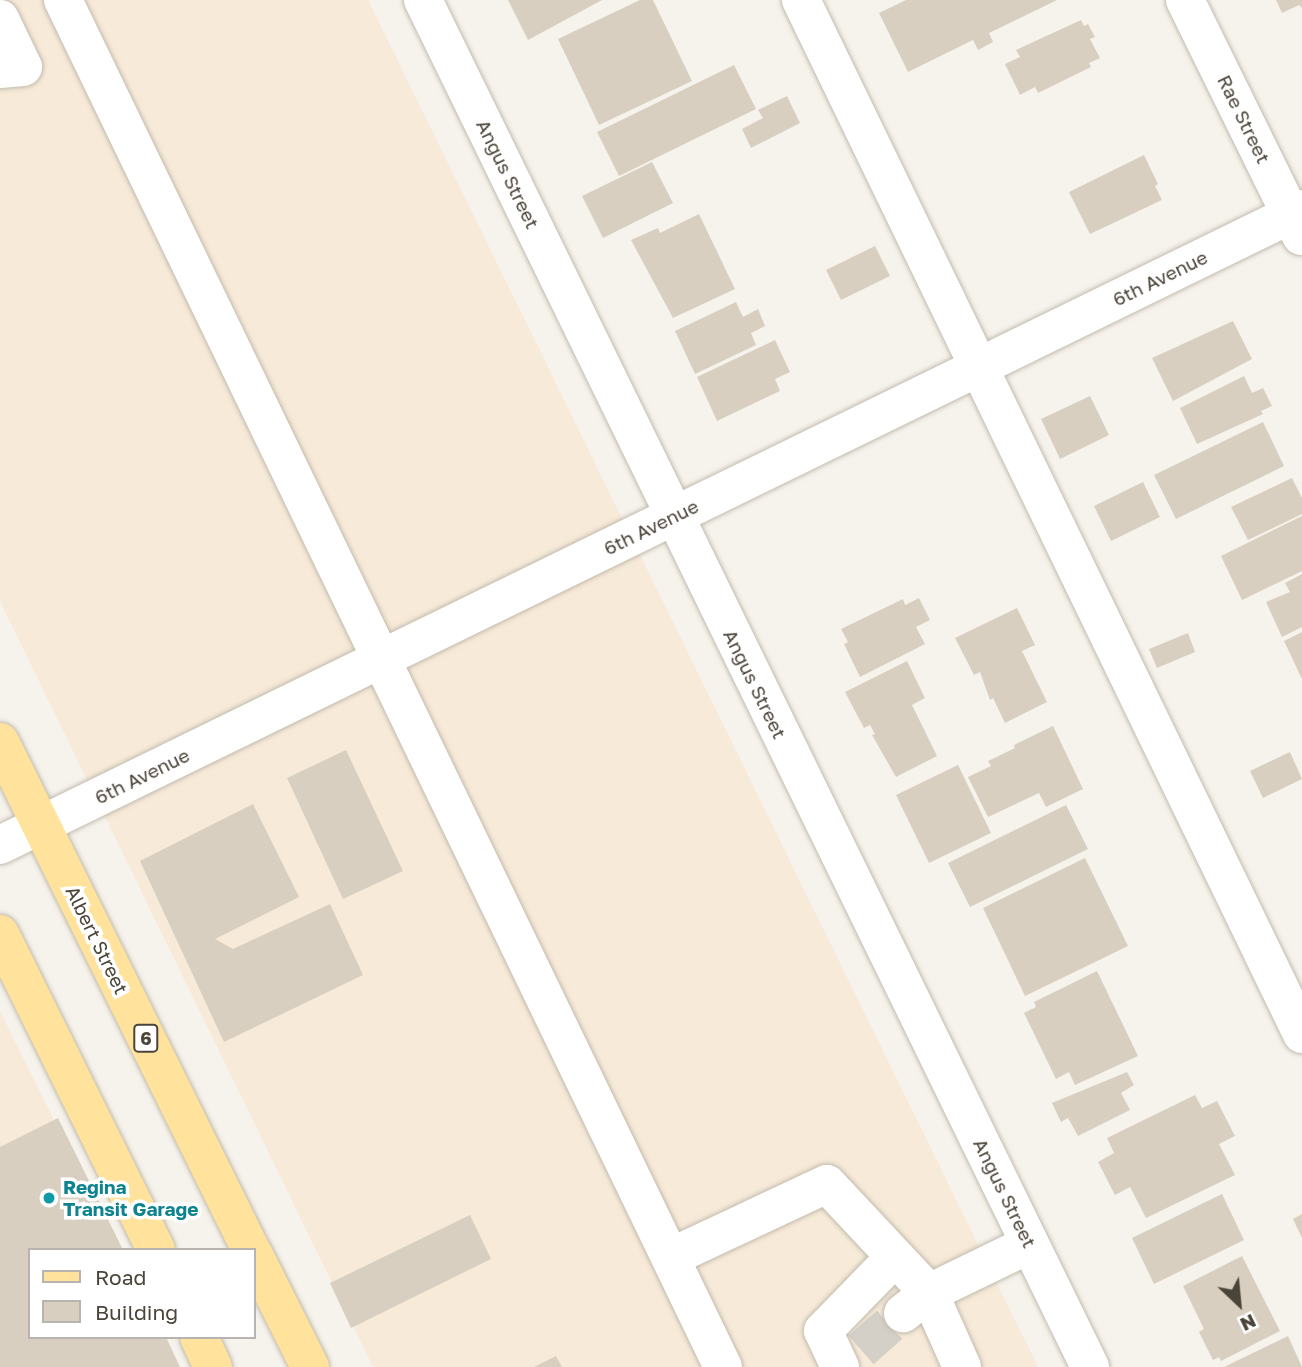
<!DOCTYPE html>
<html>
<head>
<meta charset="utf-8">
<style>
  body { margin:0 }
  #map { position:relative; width:1302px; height:1367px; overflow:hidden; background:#f6f3ec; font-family:"Golos Text",sans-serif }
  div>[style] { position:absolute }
  .commercial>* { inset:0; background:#f7ead8 }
  .building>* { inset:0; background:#d8cfc1 }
  .minor-tunnel>* { height:38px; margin-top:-19px; transform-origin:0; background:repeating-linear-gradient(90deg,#d4d0c8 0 38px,transparent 0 57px) }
  .roads { filter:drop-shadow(0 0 2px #c2bbae) drop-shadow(0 0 2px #c2bbae) }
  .minor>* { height:38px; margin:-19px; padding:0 19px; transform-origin:19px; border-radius:19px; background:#fff }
  .major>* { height:38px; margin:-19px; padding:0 19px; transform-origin:19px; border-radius:19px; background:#ffe39c }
  .dots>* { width:19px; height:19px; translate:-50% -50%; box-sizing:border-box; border:4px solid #fff; border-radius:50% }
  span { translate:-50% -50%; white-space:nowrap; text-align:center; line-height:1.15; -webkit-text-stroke:7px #fff; paint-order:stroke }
  .shield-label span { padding:2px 5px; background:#fff; border:2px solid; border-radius:5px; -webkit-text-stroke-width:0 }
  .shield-label { font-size:18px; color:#4b4439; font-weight:700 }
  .street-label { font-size:19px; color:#4b4439 }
  .culture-label { font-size:19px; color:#0d838f; font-weight:700 }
  .left { translate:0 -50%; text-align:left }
  .legend { position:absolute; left:28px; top:1248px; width:228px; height:91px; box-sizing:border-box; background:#fff; border:2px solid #b7b4b0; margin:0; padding:9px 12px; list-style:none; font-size:21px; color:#4b4439 }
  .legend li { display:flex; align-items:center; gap:14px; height:35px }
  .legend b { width:35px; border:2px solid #b7b4b0 }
  .north { position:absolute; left:1204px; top:1269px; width:70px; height:70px; -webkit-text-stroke:5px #fff; paint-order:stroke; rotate:154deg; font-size:19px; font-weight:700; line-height:28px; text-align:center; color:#4b4439 }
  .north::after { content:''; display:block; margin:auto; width:24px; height:32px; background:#4b4439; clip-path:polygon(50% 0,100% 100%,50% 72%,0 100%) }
</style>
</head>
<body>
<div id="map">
  <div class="commercial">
    <i style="clip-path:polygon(0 0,368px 0,1038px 1367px,373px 1367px,0 601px)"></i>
    <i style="clip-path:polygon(0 1011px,118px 1250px,30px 1250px,0 1367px)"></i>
  </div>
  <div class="building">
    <i style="clip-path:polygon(508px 0,602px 0,528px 40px)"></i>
    <i style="clip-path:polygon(640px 0,653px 0,692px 81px,599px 125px,558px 39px)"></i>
    <i style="clip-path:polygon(906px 0,1057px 0,989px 33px,993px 42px,978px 50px,973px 40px,908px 72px,879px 13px)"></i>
    <i style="clip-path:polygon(1276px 0,1302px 0,1302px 8px,1299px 5px,1282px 13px)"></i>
    <i style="clip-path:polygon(1081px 20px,1084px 26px,1088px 24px,1095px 37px,1090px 39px,1100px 58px,1089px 63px,1091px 67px,1038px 93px,1035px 87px,1020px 95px,1005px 64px,1020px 57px,1016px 50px)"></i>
    <i style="clip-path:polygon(734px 65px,756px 109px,619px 176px,597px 132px)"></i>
    <i style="clip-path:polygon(787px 96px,800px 123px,751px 148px,742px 129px,763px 118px,758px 110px)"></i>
    <i style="clip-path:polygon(1144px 155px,1158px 184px,1155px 186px,1162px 200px,1090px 234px,1069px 192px)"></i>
    <i style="clip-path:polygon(652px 162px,673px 203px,603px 238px,582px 196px)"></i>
    <i style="clip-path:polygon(699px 214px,735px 289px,673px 318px,631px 240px,658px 228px,660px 233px)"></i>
    <i style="clip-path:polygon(875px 246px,890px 276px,841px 300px,826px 270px)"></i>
    <i style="clip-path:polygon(736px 302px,743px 317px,758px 309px,765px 326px,751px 333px,756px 345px,695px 374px,675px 331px)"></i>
    <i style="clip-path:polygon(1233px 321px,1252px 359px,1173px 401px,1152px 358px)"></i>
    <i style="clip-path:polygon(775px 340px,790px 372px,775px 379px,780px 391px,717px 421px,697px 377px)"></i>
    <i style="clip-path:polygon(1244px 376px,1252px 393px,1263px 388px,1272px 406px,1261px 411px,1263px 414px,1197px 444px,1180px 408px)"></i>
    <i style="clip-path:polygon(1090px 396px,1109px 435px,1060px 459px,1041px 419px)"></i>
    <i style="clip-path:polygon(1263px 422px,1284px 466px,1176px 519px,1154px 475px)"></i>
    <i style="clip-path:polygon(1292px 478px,1302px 498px,1302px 514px,1248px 540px,1231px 507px)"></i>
    <i style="clip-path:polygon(1143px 482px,1160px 517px,1111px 541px,1094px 506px)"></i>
    <i style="clip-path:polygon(1302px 516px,1302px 571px,1242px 600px,1221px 556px)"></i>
    <i style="clip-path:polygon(1302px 574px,1302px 627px,1282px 637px,1266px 602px,1290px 592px,1285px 583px)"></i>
    <i style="clip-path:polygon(919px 598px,930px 620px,916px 627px,925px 644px,860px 677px,844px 644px,848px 642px,841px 629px,903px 599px,905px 605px)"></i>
    <i style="clip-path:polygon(1017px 608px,1035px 645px,1022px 651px,1047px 702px,1005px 723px,993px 698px,990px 700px,980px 672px,974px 675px,955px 638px)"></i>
    <i style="clip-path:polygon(1302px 632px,1302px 679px,1284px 641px)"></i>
    <i style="clip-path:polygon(1188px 633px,1195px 652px,1157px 668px,1149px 649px)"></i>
    <i style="clip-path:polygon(907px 661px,925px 698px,912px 705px,937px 756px,896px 777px,872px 735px,875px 734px,870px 725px,864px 728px,845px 692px)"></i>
    <i style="clip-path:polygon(1053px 726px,1083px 789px,1046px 807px,1039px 793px,988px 817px,968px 777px,991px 766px,988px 761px,1015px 748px,1014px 745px)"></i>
    <i style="clip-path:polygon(346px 750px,403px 871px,343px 899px,287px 778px)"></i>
    <i style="clip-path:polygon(1290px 752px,1302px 779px,1263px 798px,1250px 771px)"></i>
    <i style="clip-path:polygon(958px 765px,991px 833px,929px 863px,896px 795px)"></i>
    <i style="clip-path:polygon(253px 804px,299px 897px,215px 939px,233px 949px,330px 904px,363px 975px,224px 1042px,140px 861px)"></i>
    <i style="clip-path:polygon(1066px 805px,1088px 849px,970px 907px,948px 863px)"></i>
    <i style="clip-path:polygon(1085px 858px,1128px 946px,1025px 996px,983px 908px)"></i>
    <i style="clip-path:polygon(1097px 971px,1138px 1056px,1075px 1085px,1069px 1072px,1056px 1079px,1024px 1013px,1036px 1007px,1034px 1002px)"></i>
    <i style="clip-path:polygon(1127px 1072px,1134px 1085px,1121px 1093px,1130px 1110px,1078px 1136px,1068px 1118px,1061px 1122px,1052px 1103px)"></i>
    <i style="clip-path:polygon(1195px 1095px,1202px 1108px,1217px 1101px,1235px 1136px,1219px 1144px,1235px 1175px,1146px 1218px,1130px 1187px,1115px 1195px,1098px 1162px,1114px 1153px,1107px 1138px)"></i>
    <i style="clip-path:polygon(58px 1118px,123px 1250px,30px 1250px,30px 1337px,166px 1337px,180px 1367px,0 1367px,0 1147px)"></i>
    <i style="clip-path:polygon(1222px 1194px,1244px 1240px,1154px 1284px,1132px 1238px)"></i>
    <i style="clip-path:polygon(1302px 1214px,1302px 1238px,1293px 1219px)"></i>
    <i style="clip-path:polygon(470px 1215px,491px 1259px,351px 1328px,330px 1283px)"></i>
    <i style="clip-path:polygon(1242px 1256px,1280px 1331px,1221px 1361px,1219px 1357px,1213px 1360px,1199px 1332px,1204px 1329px,1183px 1286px)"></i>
    <i style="clip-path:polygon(1288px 1336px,1302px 1367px,1224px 1367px)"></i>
    <i style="clip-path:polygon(556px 1356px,562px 1367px,534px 1367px)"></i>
  </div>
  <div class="minor-tunnel">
    <i style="left:861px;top:1350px;width:56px;rotate:-41.4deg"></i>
  </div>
  <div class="roads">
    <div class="minor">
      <i style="left:63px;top:0;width:1518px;rotate:64.23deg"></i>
      <i style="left:423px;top:0;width:1521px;rotate:63.99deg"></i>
      <i style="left:801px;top:0;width:1149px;rotate:64.15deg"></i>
      <i style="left:1185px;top:0;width:263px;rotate:63.8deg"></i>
      <i style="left:0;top:19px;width:53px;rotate:64.4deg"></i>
      <i style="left:23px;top:67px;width:23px;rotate:175deg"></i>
      <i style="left:0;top:845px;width:1449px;rotate:-26.03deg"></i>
      <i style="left:671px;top:1257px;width:172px;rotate:-25.1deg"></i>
      <i style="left:827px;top:1184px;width:149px;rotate:46.9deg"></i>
      <i style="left:929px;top:1293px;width:33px;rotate:142deg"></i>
      <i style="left:840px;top:1367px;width:40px;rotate:-115deg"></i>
      <i style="left:823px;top:1331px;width:103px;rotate:-45.8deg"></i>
      <i style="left:962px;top:1367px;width:81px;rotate:-114deg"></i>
      <i style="left:929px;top:1293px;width:112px;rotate:-25.9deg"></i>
    </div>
    <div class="major">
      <i style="left:0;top:742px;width:567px;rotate:63.71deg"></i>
      <i style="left:0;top:934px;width:352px;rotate:63.7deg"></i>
      <i style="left:254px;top:1255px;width:125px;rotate:63.4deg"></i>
      <i style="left:199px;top:1337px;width:33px;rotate:65deg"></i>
    </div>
  </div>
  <div class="dots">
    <i style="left:49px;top:1198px;background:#0f9aa8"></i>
  </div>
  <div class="shield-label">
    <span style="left:146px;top:1038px">6</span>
  </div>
  <div class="street-label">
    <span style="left:1244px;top:119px;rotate:64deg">Rae Street</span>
    <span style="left:508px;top:174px;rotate:64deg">Angus Street</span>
    <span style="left:1160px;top:278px;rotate:-26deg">6th Avenue</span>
    <span style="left:651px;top:527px;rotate:-26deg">6th Avenue</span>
    <span style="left:755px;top:684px;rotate:64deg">Angus Street</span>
    <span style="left:142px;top:776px;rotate:-26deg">6th Avenue</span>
    <span style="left:97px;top:940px;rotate:64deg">Albert Street</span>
    <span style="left:1005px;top:1193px;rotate:64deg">Angus Street</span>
  </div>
  <div class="culture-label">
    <span class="left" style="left:63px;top:1198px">Regina<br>Transit Garage</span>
  </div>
  <ul class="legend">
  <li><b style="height:9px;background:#ffe39c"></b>Road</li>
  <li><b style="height:19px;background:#d8cfc1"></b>Building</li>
  </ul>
  <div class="north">N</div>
</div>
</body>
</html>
